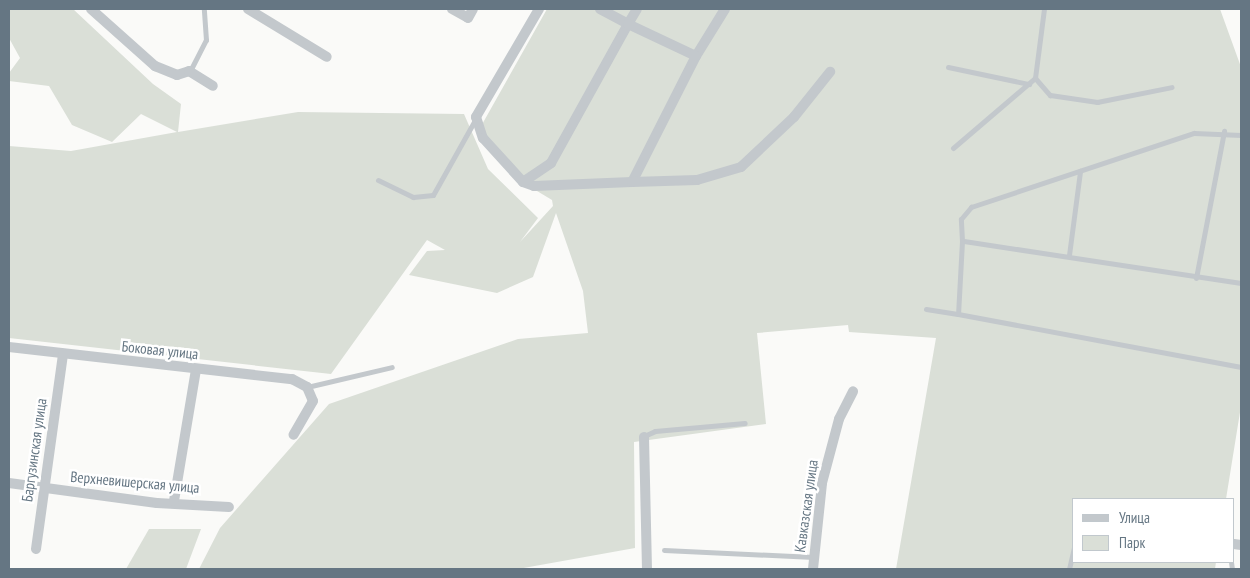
<!DOCTYPE html>
<html>
<head>
<meta charset="utf-8">
<style>
  body { margin:0 }
  #map { position:relative; width:1250px; height:578px; overflow:hidden; background:#fafaf8; font-family:"PT Sans Narrow",sans-serif }
  div>[style] { position:absolute }
  .green>* { inset:0; background:#dadfd7 }
  .lane>* { height:5px; margin:-2.5px; padding:0 2.5px; transform-origin:2.5px; border-radius:2.5px; background:#c3c8cc }
  .street>* { height:10px; margin:-5px; padding:0 5px; transform-origin:5px; border-radius:5px; background:#c3c8cc }
  span { translate:-50% -50%; white-space:nowrap; text-align:center; line-height:1.15; -webkit-text-stroke:5px #fff; paint-order:stroke }
  .street-label { font-size:15px; color:#657683 }
  .frame { position:absolute; inset:0; border:10px solid #657683; pointer-events:none }
  .legend { position:absolute; left:1072px; top:498px; width:162px; height:65px; box-sizing:border-box; background:#fff; border:1px solid #c1c8cd; margin:0; padding:6px 9px; list-style:none; font-size:15px; color:#657683 }
  .legend li { display:flex; align-items:center; gap:10px; height:25px }
  .legend b { width:25px; border:1px solid #c1c8cd }
</style>
</head>
<body>
<div id="map">
  <div class="green">
    <i style="clip-path:polygon(9px 9px,73px 9px,153px 84px,181px 104px,178px 132px,298px 112px,464px 114px,488px 169px,538px 218px,520px 242px,553px 206px,552px 200px,527px 185px,480px 128px,547px 9px,1220px 9px,1241px 67px,1241px 406px,1226px 499px,1074px 499px,1074px 562px,1216px 562px,1215px 569px,896px 569px,936px 338px,849px 332px,848px 325px,757px 333px,766px 424px,634px 442px,635px 548px,518px 569px,199px 569px,220px 528px,329px 404px,518px 339px,588px 333px,583px 291px,556px 213px,533px 277px,497px 293px,409px 275px,427px 251px,445px 250px,427px 240px,331px 374px,9px 338px,9px 146px,71px 151px,177px 132px,141px 114px,112px 142px,72px 125px,49px 86px,9px 81px,9px 73px,20px 58px,9px 38px)"></i>
    <i style="clip-path:polygon(149px 529px,201px 529px,186px 569px,126px 569px)"></i>
  </div>
  <div class="lane">
    <i style="left:948px;top:67px;width:83px;rotate:11.9deg"></i>
    <i style="left:190px;top:71px;width:35px;rotate:-63deg"></i>
    <i style="left:206px;top:40px;width:31px;rotate:-94deg"></i>
    <i style="left:1035px;top:78px;width:23px;rotate:49deg"></i>
    <i style="left:1050px;top:95px;width:48px;rotate:8.5deg"></i>
    <i style="left:1097px;top:102px;width:76px;rotate:-11.3deg"></i>
    <i style="left:953px;top:148px;width:108px;rotate:-40.5deg"></i>
    <i style="left:1035px;top:78px;width:70px;rotate:-82.6deg"></i>
    <i style="left:378px;top:180px;width:39px;rotate:26deg"></i>
    <i style="left:413px;top:197px;width:20px;rotate:-6deg"></i>
    <i style="left:433px;top:195px;width:88px;rotate:-60.8deg"></i>
    <i style="left:962px;top:241px;width:22px;rotate:-93deg"></i>
    <i style="left:961px;top:219px;width:16px;rotate:-50deg"></i>
    <i style="left:971px;top:207px;width:235px;rotate:-18.4deg"></i>
    <i style="left:1194px;top:133px;width:47px;rotate:2.4deg"></i>
    <i style="left:1069px;top:255px;width:85px;rotate:-82.5deg"></i>
    <i style="left:1196px;top:278px;width:150px;rotate:-79.2deg"></i>
    <i style="left:1241px;top:283px;width:282px;rotate:-171.4deg"></i>
    <i style="left:962px;top:241px;width:73px;rotate:93.1deg"></i>
    <i style="left:958px;top:314px;width:288px;rotate:10.6deg"></i>
    <i style="left:926px;top:309px;width:32px;rotate:9deg"></i>
    <i style="left:307px;top:387px;width:87px;rotate:-13.2deg"></i>
    <i style="left:644px;top:436px;width:12px;rotate:-24deg"></i>
    <i style="left:655px;top:431px;width:90px;rotate:-5.1deg"></i>
    <i style="left:664px;top:550px;width:150px;rotate:2.7deg"></i>
    <i style="left:1231px;top:562px;width:7px;rotate:82deg"></i>
    <i style="left:1069px;top:569px;width:23px;rotate:-77deg"></i>
  </div>
  <div class="street">
    <i style="left:91px;top:9px;width:86px;rotate:41.7deg"></i>
    <i style="left:155px;top:66px;width:24px;rotate:22deg"></i>
    <i style="left:177px;top:75px;width:13px;rotate:-18deg"></i>
    <i style="left:189px;top:71px;width:28px;rotate:32deg"></i>
    <i style="left:248px;top:9px;width:92px;rotate:31.3deg"></i>
    <i style="left:452px;top:9px;width:18px;rotate:29deg"></i>
    <i style="left:468px;top:18px;width:10px;rotate:-61deg"></i>
    <i style="left:539px;top:9px;width:125px;rotate:120.3deg"></i>
    <i style="left:476px;top:117px;width:22px;rotate:72deg"></i>
    <i style="left:483px;top:138px;width:59px;rotate:47.7deg"></i>
    <i style="left:523px;top:182px;width:12px;rotate:20deg"></i>
    <i style="left:534px;top:186px;width:98px;rotate:-2.3deg"></i>
    <i style="left:600px;top:9px;width:32px;rotate:28deg"></i>
    <i style="left:628px;top:24px;width:17px;rotate:-59deg"></i>
    <i style="left:725px;top:9px;width:55px;rotate:121.7deg"></i>
    <i style="left:696px;top:56px;width:141px;rotate:116.9deg"></i>
    <i style="left:632px;top:182px;width:65px;rotate:-1.8deg"></i>
    <i style="left:697px;top:180px;width:46px;rotate:-16.5deg"></i>
    <i style="left:741px;top:167px;width:73px;rotate:-43.3deg"></i>
    <i style="left:794px;top:117px;width:58px;rotate:-51.3deg"></i>
    <i style="left:523px;top:182px;width:34px;rotate:-34deg"></i>
    <i style="left:551px;top:163px;width:159px;rotate:-61deg"></i>
    <i style="left:628px;top:24px;width:75px;rotate:25.2deg"></i>
    <i style="left:9px;top:347px;width:285px;rotate:6.5deg"></i>
    <i style="left:292px;top:379px;width:17px;rotate:28deg"></i>
    <i style="left:307px;top:387px;width:15px;rotate:67deg"></i>
    <i style="left:313px;top:401px;width:39px;rotate:120deg"></i>
    <i style="left:644px;top:437px;width:132px;rotate:88.7deg"></i>
    <i style="left:9px;top:483px;width:149px;rotate:7.7deg"></i>
    <i style="left:157px;top:503px;width:72px;rotate:3.2deg"></i>
    <i style="left:174px;top:501px;width:134px;rotate:-80.5deg"></i>
    <i style="left:1234px;top:544px;width:7px;rotate:8deg"></i>
    <i style="left:36px;top:549px;width:197px;rotate:-82.1deg"></i>
    <i style="left:813px;top:569px;width:86px;rotate:-84deg"></i>
    <i style="left:822px;top:483px;width:66px;rotate:-75.1deg"></i>
    <i style="left:839px;top:419px;width:31px;rotate:-63deg"></i>
  </div>
  <div class="street-label">
    <span style="left:160px;top:350px;rotate:6deg">Боковая улица</span>
    <span style="left:34px;top:450px;rotate:-82deg">Баргузинская улица</span>
    <span style="left:135px;top:482px;rotate:5deg">Верхневишерская улица</span>
    <span style="left:806px;top:506px;rotate:-82deg">Кавказская улица</span>
  </div>
  <div class="frame"></div>
  <ul class="legend">
  <li><b style="height:6px;background:#c3c8cc"></b>Улица</li>
  <li><b style="height:14px;background:#dadfd7"></b>Парк</li>
  </ul>
</div>
</body>
</html>
